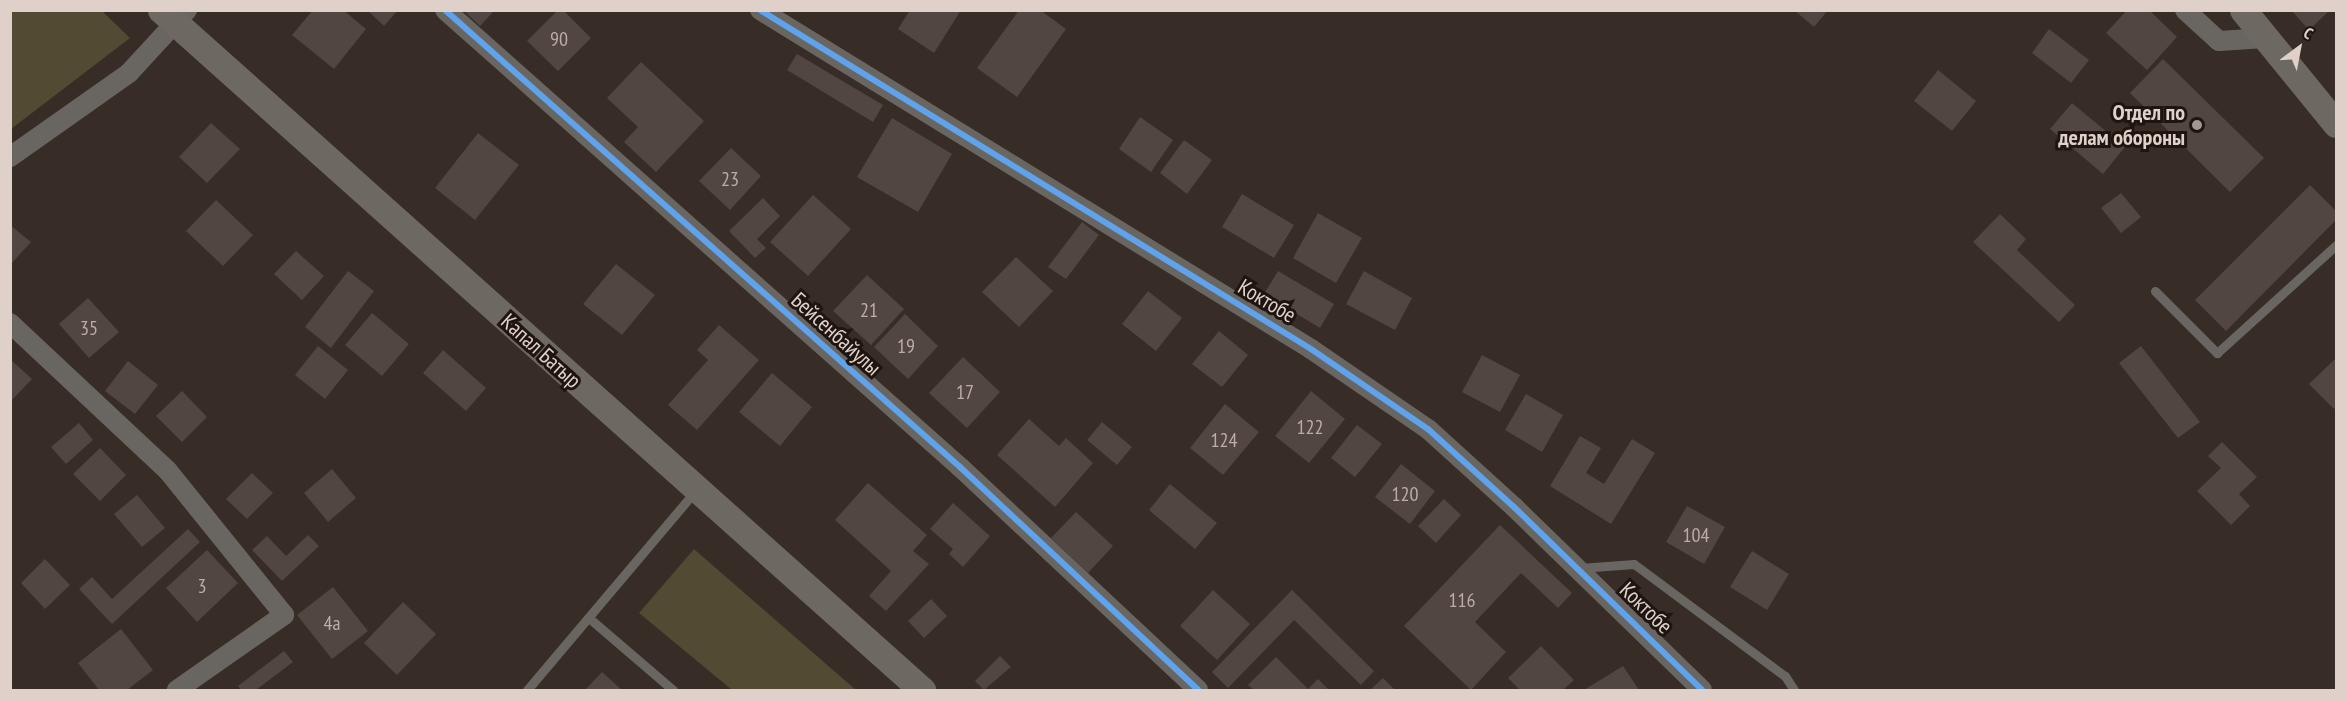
<!DOCTYPE html>
<html>
<head>
<meta charset="utf-8">
<style>
  body { margin:0 }
  #map { position:relative; width:2347px; height:701px; overflow:hidden; background:#372c26; font-family:"PT Sans Narrow",sans-serif }
  div>[style] { position:absolute }
  .green>* { inset:0; background:#524a33 }
  .building>* { inset:0; background:#514642 }
  .lane>* { height:9px; margin:-4.5px; padding:0 4.5px; transform-origin:4.5px; border-radius:4.5px; background:#696662 }
  .street>* { height:20px; margin:-10px; padding:0 10px; transform-origin:10px; border-radius:10px; background:#696662 }
  .secondary>* { height:27px; margin:-13.5px; padding:0 13.5px; transform-origin:13.5px; border-radius:13.5px; background:#6d6862 }
  .cycleway>* { height:6px; margin:-3px; padding:0 3px; transform-origin:3px; border-radius:3px; background:#60a3ed }
  .dots>* { width:16px; height:16px; translate:-50% -50%; box-sizing:border-box; border:3px solid #1f1510; border-radius:50% }
  span { translate:-50% -50%; white-space:nowrap; text-align:center; line-height:1.15; -webkit-text-stroke:6px #1f1510; paint-order:stroke }
  .number-label { font-size:20px; color:#bcaea7 }
  .number-label span { -webkit-text-stroke-width:0 }
  .poi-label { font-size:22px; color:#dfd1c9; font-weight:700 }
  .right { translate:-100% -50%; text-align:right }
  .street-label { font-size:22px; color:#dfd1c9 }
  .frame { position:absolute; inset:0; border:12px solid #dfd1c9; pointer-events:none }
  .north { position:absolute; left:2269px; top:18px; width:60px; height:60px; -webkit-text-stroke:4px #1f1510; paint-order:stroke; rotate:32deg; font-size:16px; font-weight:700; line-height:24px; text-align:center; color:#dfd1c9 }
  .north::after { content:''; display:block; margin:auto; width:21px; height:27px; background:#dfd1c9; clip-path:polygon(50% 0,100% 100%,50% 72%,0 100%) }
</style>
</head>
<body>
<div id="map">
  <div class="green">
    <i style="clip-path:polygon(11px 10px,102px 11px,130px 38px,11px 129px)"></i>
    <i style="clip-path:polygon(694px 549px,856px 690px,732px 690px,639px 613px)"></i>
  </div>
  <div class="building">
    <i style="clip-path:polygon(313px 10px,343px 10px,366px 29px,334px 69px,292px 35px)"></i>
    <i style="clip-path:polygon(367px 10px,398px 10px,384px 26px)"></i>
    <i style="clip-path:polygon(463px 10px,492px 10px,493px 12px,480px 26px)"></i>
    <i style="clip-path:polygon(558px 10px,563px 10px,591px 38px,558px 71px,527px 41px)"></i>
    <i style="clip-path:polygon(910px 10px,961px 10px,934px 53px,898px 29px)"></i>
    <i style="clip-path:polygon(1019px 10px,1040px 10px,1066px 29px,1017px 97px,977px 68px)"></i>
    <i style="clip-path:polygon(1794px 10px,1828px 10px,1814px 27px)"></i>
    <i style="clip-path:polygon(2127px 10px,2149px 10px,2177px 37px,2147px 70px,2106px 33px)"></i>
    <i style="clip-path:polygon(2291px 10px,2330px 10px,2309px 30px)"></i>
    <i style="clip-path:polygon(2049px 29px,2089px 60px,2071px 83px,2032px 53px)"></i>
    <i style="clip-path:polygon(797px 54px,883px 105px,873px 122px,787px 70px)"></i>
    <i style="clip-path:polygon(2163px 59px,2264px 158px,2230px 192px,2130px 93px)"></i>
    <i style="clip-path:polygon(641px 62px,704px 121px,656px 172px,624px 142px,638px 127px,607px 98px)"></i>
    <i style="clip-path:polygon(1938px 70px,1976px 101px,1952px 131px,1914px 101px)"></i>
    <i style="clip-path:polygon(2072px 103px,2125px 147px,2103px 174px,2050px 129px)"></i>
    <i style="clip-path:polygon(1140px 117px,1173px 140px,1151px 172px,1119px 149px)"></i>
    <i style="clip-path:polygon(892px 118px,952px 154px,918px 212px,857px 177px)"></i>
    <i style="clip-path:polygon(211px 123px,240px 149px,207px 183px,179px 157px)"></i>
    <i style="clip-path:polygon(478px 133px,519px 165px,475px 220px,435px 188px)"></i>
    <i style="clip-path:polygon(1184px 140px,1212px 160px,1187px 194px,1160px 173px)"></i>
    <i style="clip-path:polygon(731px 148px,761px 176px,730px 210px,699px 181px)"></i>
    <i style="clip-path:polygon(2310px 185px,2336px 211px,2336px 220px,2226px 331px,2195px 300px)"></i>
    <i style="clip-path:polygon(2121px 193px,2141px 217px,2121px 233px,2101px 208px)"></i>
    <i style="clip-path:polygon(1242px 194px,1294px 225px,1274px 258px,1222px 227px)"></i>
    <i style="clip-path:polygon(813px 195px,851px 229px,808px 276px,770px 242px)"></i>
    <i style="clip-path:polygon(763px 198px,780px 216px,757px 239px,766px 248px,755px 258px,729px 231px)"></i>
    <i style="clip-path:polygon(216px 200px,253px 235px,223px 266px,186px 231px)"></i>
    <i style="clip-path:polygon(1318px 213px,1362px 238px,1336px 283px,1293px 258px)"></i>
    <i style="clip-path:polygon(2000px 214px,2026px 239px,2017px 250px,2075px 305px,2059px 322px,1973px 242px)"></i>
    <i style="clip-path:polygon(1082px 222px,1099px 235px,1066px 279px,1048px 267px)"></i>
    <i style="clip-path:polygon(10px 225px,31px 242px,10px 265px)"></i>
    <i style="clip-path:polygon(296px 251px,324px 276px,302px 300px,274px 274px)"></i>
    <i style="clip-path:polygon(1016px 257px,1053px 291px,1019px 327px,982px 292px)"></i>
    <i style="clip-path:polygon(616px 264px,655px 295px,622px 335px,583px 304px)"></i>
    <i style="clip-path:polygon(348px 271px,374px 291px,331px 348px,305px 327px)"></i>
    <i style="clip-path:polygon(1278px 271px,1334px 304px,1320px 328px,1264px 294px)"></i>
    <i style="clip-path:polygon(1364px 271px,1412px 298px,1395px 330px,1346px 304px)"></i>
    <i style="clip-path:polygon(867px 275px,904px 309px,871px 345px,833px 311px)"></i>
    <i style="clip-path:polygon(1148px 291px,1182px 318px,1156px 351px,1122px 324px)"></i>
    <i style="clip-path:polygon(88px 298px,119px 332px,89px 358px,59px 324px)"></i>
    <i style="clip-path:polygon(372px 313px,409px 344px,382px 376px,345px 345px)"></i>
    <i style="clip-path:polygon(905px 314px,938px 346px,908px 379px,874px 347px)"></i>
    <i style="clip-path:polygon(719px 325px,759px 360px,697px 430px,668px 405px,708px 360px,697px 350px)"></i>
    <i style="clip-path:polygon(1219px 331px,1248px 355px,1222px 387px,1192px 364px)"></i>
    <i style="clip-path:polygon(318px 346px,348px 370px,325px 399px,295px 375px)"></i>
    <i style="clip-path:polygon(2141px 346px,2200px 422px,2178px 438px,2119px 363px)"></i>
    <i style="clip-path:polygon(443px 350px,486px 388px,466px 411px,423px 373px)"></i>
    <i style="clip-path:polygon(1482px 355px,1520px 375px,1500px 412px,1462px 392px)"></i>
    <i style="clip-path:polygon(963px 357px,1000px 392px,967px 428px,929px 393px)"></i>
    <i style="clip-path:polygon(2336px 358px,2336px 406px,2334px 409px,2309px 384px)"></i>
    <i style="clip-path:polygon(10px 359px,32px 379px,10px 402px)"></i>
    <i style="clip-path:polygon(128px 361px,158px 385px,135px 414px,105px 391px)"></i>
    <i style="clip-path:polygon(772px 373px,812px 407px,780px 446px,739px 412px)"></i>
    <i style="clip-path:polygon(182px 391px,207px 417px,182px 442px,156px 416px)"></i>
    <i style="clip-path:polygon(1311px 391px,1345px 419px,1309px 463px,1275px 436px)"></i>
    <i style="clip-path:polygon(1526px 394px,1563px 415px,1542px 452px,1505px 430px)"></i>
    <i style="clip-path:polygon(1225px 404px,1259px 432px,1223px 475px,1190px 448px)"></i>
    <i style="clip-path:polygon(1029px 419px,1059px 446px,1066px 438px,1093px 463px,1055px 507px,997px 455px)"></i>
    <i style="clip-path:polygon(1102px 422px,1132px 447px,1117px 465px,1087px 440px)"></i>
    <i style="clip-path:polygon(79px 423px,93px 440px,66px 464px,51px 447px)"></i>
    <i style="clip-path:polygon(1357px 425px,1382px 444px,1355px 477px,1331px 458px)"></i>
    <i style="clip-path:polygon(1580px 436px,1601px 448px,1586px 473px,1604px 484px,1632px 439px,1655px 453px,1611px 524px,1550px 486px)"></i>
    <i style="clip-path:polygon(2222px 442px,2257px 477px,2239px 494px,2250px 506px,2231px 525px,2197px 491px,2221px 468px,2208px 456px)"></i>
    <i style="clip-path:polygon(100px 448px,126px 475px,100px 501px,73px 474px)"></i>
    <i style="clip-path:polygon(1401px 464px,1435px 491px,1410px 524px,1375px 497px)"></i>
    <i style="clip-path:polygon(332px 469px,356px 498px,328px 522px,304px 493px)"></i>
    <i style="clip-path:polygon(252px 473px,273px 493px,247px 519px,226px 499px)"></i>
    <i style="clip-path:polygon(868px 483px,927px 535px,913px 551px,929px 564px,886px 611px,869px 596px,891px 571px,835px 520px)"></i>
    <i style="clip-path:polygon(1170px 484px,1217px 523px,1195px 549px,1149px 510px)"></i>
    <i style="clip-path:polygon(137px 495px,165px 528px,142px 547px,114px 514px)"></i>
    <i style="clip-path:polygon(1444px 499px,1461px 515px,1436px 543px,1418px 526px)"></i>
    <i style="clip-path:polygon(953px 503px,990px 536px,963px 567px,949px 554px,953px 549px,930px 529px)"></i>
    <i style="clip-path:polygon(1687px 506px,1725px 527px,1704px 564px,1666px 542px)"></i>
    <i style="clip-path:polygon(1076px 512px,1113px 546px,1088px 573px,1051px 538px)"></i>
    <i style="clip-path:polygon(1500px 525px,1572px 593px,1558px 608px,1521px 573px,1475px 622px,1506px 652px,1471px 690px,1404px 626px)"></i>
    <i style="clip-path:polygon(188px 529px,200px 542px,112px 624px,79px 589px,92px 577px,112px 599px)"></i>
    <i style="clip-path:polygon(308px 535px,319px 546px,282px 581px,252px 550px,267px 536px,286px 556px)"></i>
    <i style="clip-path:polygon(207px 550px,238px 583px,197px 622px,166px 588px)"></i>
    <i style="clip-path:polygon(1752px 551px,1789px 574px,1767px 610px,1730px 587px)"></i>
    <i style="clip-path:polygon(45px 559px,70px 585px,45px 609px,21px 583px)"></i>
    <i style="clip-path:polygon(333px 587px,368px 631px,332px 659px,297px 615px)"></i>
    <i style="clip-path:polygon(1213px 590px,1250px 624px,1217px 660px,1180px 626px)"></i>
    <i style="clip-path:polygon(1292px 590px,1374px 671px,1361px 685px,1294px 620px,1228px 688px,1212px 672px)"></i>
    <i style="clip-path:polygon(931px 599px,947px 616px,924px 638px,908px 621px)"></i>
    <i style="clip-path:polygon(403px 602px,436px 634px,397px 675px,364px 643px)"></i>
    <i style="clip-path:polygon(121px 629px,153px 670px,127px 690px,99px 690px,78px 663px)"></i>
    <i style="clip-path:polygon(1541px 646px,1574px 680px,1563px 690px,1520px 690px,1508px 678px)"></i>
    <i style="clip-path:polygon(284px 651px,293px 662px,256px 690px,241px 690px,238px 686px)"></i>
    <i style="clip-path:polygon(1000px 656px,1011px 667px,984px 690px,975px 681px)"></i>
    <i style="clip-path:polygon(1276px 657px,1308px 689px,1318px 679px,1329px 690px,1254px 690px,1248px 685px)"></i>
    <i style="clip-path:polygon(1623px 666px,1639px 690px,1584px 690px)"></i>
    <i style="clip-path:polygon(602px 672px,622px 690px,585px 690px)"></i>
    <i style="clip-path:polygon(1383px 678px,1395px 690px,1370px 690px)"></i>
  </div>
  <div class="lane">
    <i style="left:2155px;top:291px;width:88px;rotate:45deg"></i>
    <i style="left:2217px;top:353px;width:161px;rotate:-42.2deg"></i>
    <i style="left:1580px;top:568px;width:54px;rotate:-4.2deg"></i>
    <i style="left:1634px;top:564px;width:188px;rotate:36.6deg"></i>
    <i style="left:1785px;top:676px;width:17px;rotate:57deg"></i>
    <i style="left:589px;top:618px;width:111px;rotate:40.6deg"></i>
    <i style="left:527px;top:690px;width:260px;rotate:-49.8deg"></i>
  </div>
  <div class="street">
    <i style="left:445px;top:10px;width:689px;rotate:41.59deg"></i>
    <i style="left:960px;top:467px;width:326px;rotate:43.1deg"></i>
    <i style="left:760px;top:10px;width:647px;rotate:31.6deg"></i>
    <i style="left:1311px;top:349px;width:142px;rotate:34.4deg"></i>
    <i style="left:1428px;top:429px;width:116px;rotate:42.2deg"></i>
    <i style="left:1514px;top:507px;width:262px;rotate:44.2deg"></i>
    <i style="left:2185px;top:10px;width:46px;rotate:42.4deg"></i>
    <i style="left:2219px;top:41px;width:46px;rotate:-3.7deg"></i>
    <i style="left:10px;top:157px;width:146px;rotate:-35.2deg"></i>
    <i style="left:129px;top:73px;width:86px;rotate:-47.4deg"></i>
    <i style="left:10px;top:323px;width:216px;rotate:43.1deg"></i>
    <i style="left:168px;top:471px;width:185px;rotate:51.1deg"></i>
    <i style="left:284px;top:615px;width:131px;rotate:145deg"></i>
  </div>
  <div class="secondary">
    <i style="left:161px;top:10px;width:1021px;rotate:41.78deg"></i>
    <i style="left:2243px;top:10px;width:147px;rotate:50.8deg"></i>
  </div>
  <div class="cycleway">
    <i style="left:445px;top:10px;width:689px;rotate:41.59deg"></i>
    <i style="left:960px;top:467px;width:326px;rotate:43.1deg"></i>
    <i style="left:760px;top:10px;width:647px;rotate:31.6deg"></i>
    <i style="left:1311px;top:349px;width:142px;rotate:34.4deg"></i>
    <i style="left:1428px;top:429px;width:116px;rotate:42.2deg"></i>
    <i style="left:1514px;top:507px;width:262px;rotate:44.2deg"></i>
  </div>
  <div class="dots">
    <i style="left:2197px;top:125px;background:#a49790"></i>
  </div>
  <div class="number-label">
    <span style="left:559px;top:39px">90</span>
    <span style="left:730px;top:179px">23</span>
    <span style="left:869px;top:310px">21</span>
    <span style="left:89px;top:328px">35</span>
    <span style="left:906px;top:346px">19</span>
    <span style="left:965px;top:392px">17</span>
    <span style="left:1310px;top:427px">122</span>
    <span style="left:1224px;top:440px">124</span>
    <span style="left:1405px;top:494px">120</span>
    <span style="left:1696px;top:535px">104</span>
    <span style="left:202px;top:586px">3</span>
    <span style="left:1462px;top:600px">116</span>
    <span style="left:332px;top:623px">4а</span>
  </div>
  <div class="poi-label">
    <span class="right" style="left:2185px;top:125px">Отдел по<br>делам обороны</span>
  </div>
  <div class="street-label">
    <span style="left:1267px;top:301px;rotate:31deg">Коктобе</span>
    <span style="left:836px;top:334px;rotate:42deg">Бейсенбайулы</span>
    <span style="left:541px;top:351px;rotate:42deg">Капал Батыр</span>
    <span style="left:1646px;top:608px;rotate:44deg">Коктобе</span>
  </div>
  <div class="frame"></div>
  <div class="north">С</div>
</div>
</body>
</html>
